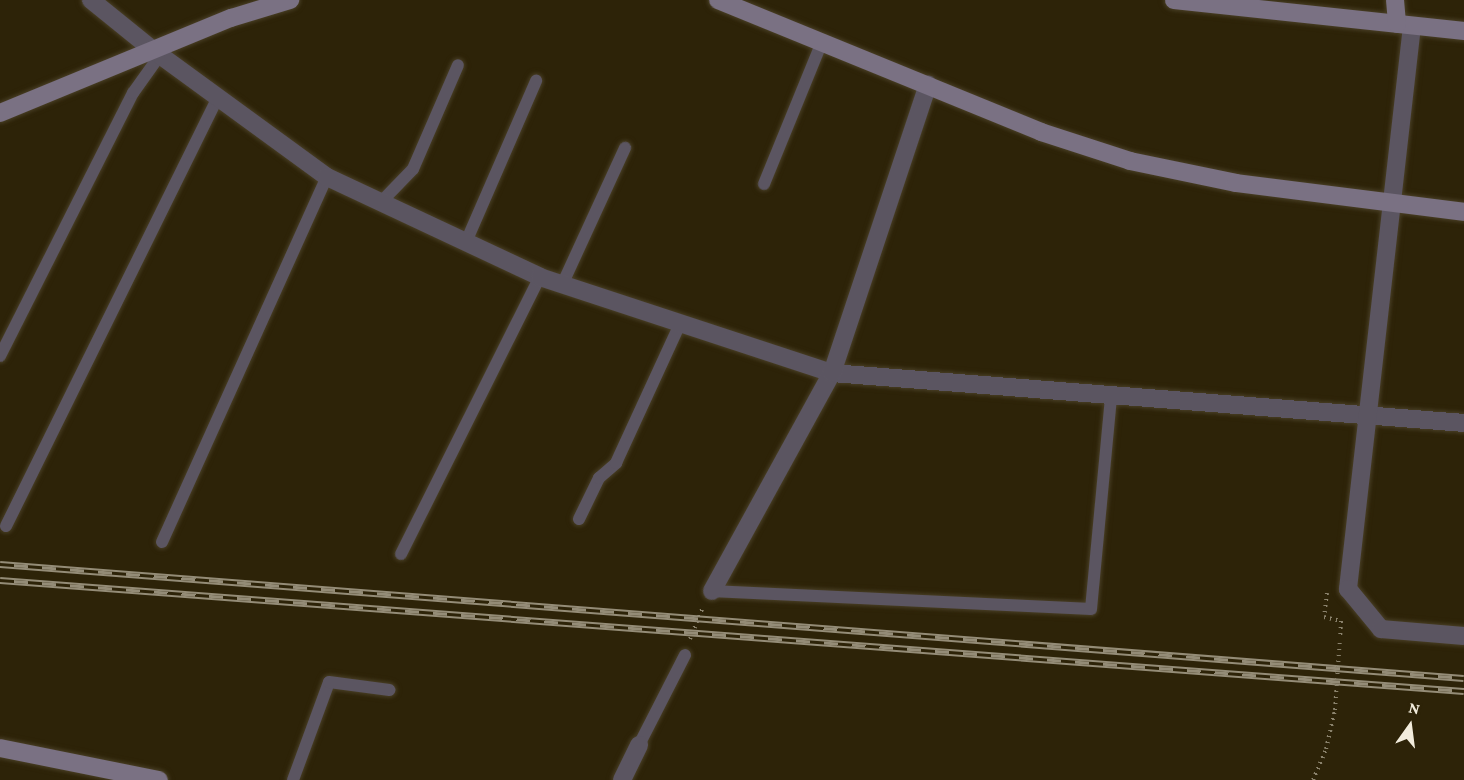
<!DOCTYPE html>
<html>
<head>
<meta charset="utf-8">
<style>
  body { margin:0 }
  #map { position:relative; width:1464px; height:780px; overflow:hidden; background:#2d2308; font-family:"Crimson Pro",serif }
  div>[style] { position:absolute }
  .path>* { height:4px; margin-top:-2px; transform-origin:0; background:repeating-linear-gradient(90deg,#8b836d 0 1.5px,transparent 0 6px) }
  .roads { filter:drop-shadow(0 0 2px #493f26) drop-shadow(0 0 2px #493f26) }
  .lane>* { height:12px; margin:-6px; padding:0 6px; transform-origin:6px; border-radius:6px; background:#5b5561 }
  .street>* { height:18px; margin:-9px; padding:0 9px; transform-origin:9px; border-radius:9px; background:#5b5561 }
  .secondary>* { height:18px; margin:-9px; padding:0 9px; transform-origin:9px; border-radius:9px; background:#7a7183 }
  .rail>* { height:7px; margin-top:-3.5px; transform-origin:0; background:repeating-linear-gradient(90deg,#2d2308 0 14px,#948c77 0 28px); box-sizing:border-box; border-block:2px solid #948c77 }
  .path-bridge>* { height:4px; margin-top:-2px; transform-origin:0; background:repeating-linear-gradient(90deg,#8b836d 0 1.5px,transparent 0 6px) }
  span { translate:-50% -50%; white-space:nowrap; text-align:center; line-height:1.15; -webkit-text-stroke:4.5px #2d2308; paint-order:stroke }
  .north { position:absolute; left:1380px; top:696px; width:60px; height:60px; -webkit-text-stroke:4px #2d2308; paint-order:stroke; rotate:14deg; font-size:16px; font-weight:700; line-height:24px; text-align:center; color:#f2ecdc }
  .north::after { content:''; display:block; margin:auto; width:21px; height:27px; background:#f2ecdc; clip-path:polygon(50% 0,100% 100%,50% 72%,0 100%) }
</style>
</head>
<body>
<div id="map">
  <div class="path">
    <i style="left:1327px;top:593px;width:24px;rotate:97deg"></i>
    <i style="left:1324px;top:617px;width:17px;rotate:13deg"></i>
    <i style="left:1341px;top:621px;width:18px;rotate:93deg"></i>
    <i style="left:690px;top:639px;width:35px;rotate:-68deg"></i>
    <i style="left:1313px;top:780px;width:34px;rotate:-67deg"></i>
    <i style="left:1326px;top:749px;width:40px;rotate:-77deg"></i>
  </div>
  <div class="roads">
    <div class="lane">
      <i style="left:764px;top:184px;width:153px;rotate:-67.8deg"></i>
      <i style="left:381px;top:202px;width:46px;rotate:-45.9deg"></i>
      <i style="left:413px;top:169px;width:113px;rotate:-66.6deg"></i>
      <i style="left:466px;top:242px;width:176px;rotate:-66.5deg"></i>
      <i style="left:562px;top:285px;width:151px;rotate:-65.3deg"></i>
      <i style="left:0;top:356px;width:295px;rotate:-63.2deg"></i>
      <i style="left:133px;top:93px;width:47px;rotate:-54.6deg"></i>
      <i style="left:579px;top:519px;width:46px;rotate:-64deg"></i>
      <i style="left:599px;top:478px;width:23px;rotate:-41deg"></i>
      <i style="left:616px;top:463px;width:153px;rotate:-65.3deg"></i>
      <i style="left:6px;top:526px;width:479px;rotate:-63.7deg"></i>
      <i style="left:162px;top:542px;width:401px;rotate:-65.7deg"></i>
      <i style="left:401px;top:554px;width:310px;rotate:-63.4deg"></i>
      <i style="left:712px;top:591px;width:379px;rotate:2.7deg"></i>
      <i style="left:1091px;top:609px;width:213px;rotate:-84.6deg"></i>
      <i style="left:639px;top:745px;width:101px;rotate:-62.9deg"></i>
      <i style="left:293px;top:780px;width:104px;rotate:-69.8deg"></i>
      <i style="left:329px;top:682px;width:61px;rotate:7.6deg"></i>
    </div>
    <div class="street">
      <i style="left:91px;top:0;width:80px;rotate:38.9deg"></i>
      <i style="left:153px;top:50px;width:215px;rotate:36.1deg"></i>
      <i style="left:327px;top:177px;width:235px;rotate:25.1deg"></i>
      <i style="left:540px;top:277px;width:307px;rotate:18.2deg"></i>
      <i style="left:832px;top:373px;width:634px;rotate:4.52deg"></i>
      <i style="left:1412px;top:26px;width:567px;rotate:96.49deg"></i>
      <i style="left:1348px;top:589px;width:52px;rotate:50.5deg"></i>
      <i style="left:1381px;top:629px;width:83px;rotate:4.8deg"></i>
      <i style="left:712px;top:591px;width:249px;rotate:-61.2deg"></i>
      <i style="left:832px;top:373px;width:304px;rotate:-71.6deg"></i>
      <i style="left:622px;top:780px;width:39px;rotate:-64deg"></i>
    </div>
    <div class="secondary">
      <i style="left:718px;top:0;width:349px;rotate:22.2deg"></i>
      <i style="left:1041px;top:132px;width:94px;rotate:18deg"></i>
      <i style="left:1130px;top:161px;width:108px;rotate:11.7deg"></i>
      <i style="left:1236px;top:183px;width:230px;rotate:7.2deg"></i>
      <i style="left:1174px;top:0;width:292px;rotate:6.1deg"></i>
      <i style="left:1395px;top:0;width:24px;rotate:85deg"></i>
      <i style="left:0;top:113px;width:250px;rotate:-22.4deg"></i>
      <i style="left:231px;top:18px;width:62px;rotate:-17deg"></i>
      <i style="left:0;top:748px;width:162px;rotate:11.4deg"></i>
    </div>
  </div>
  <div class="rail">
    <i style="left:0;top:564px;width:1468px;rotate:4.45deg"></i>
    <i style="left:0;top:580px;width:1468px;rotate:4.34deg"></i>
  </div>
  <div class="path-bridge">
    <i style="left:1335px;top:710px;width:71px;rotate:-86deg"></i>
  </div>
  <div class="north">N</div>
</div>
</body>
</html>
